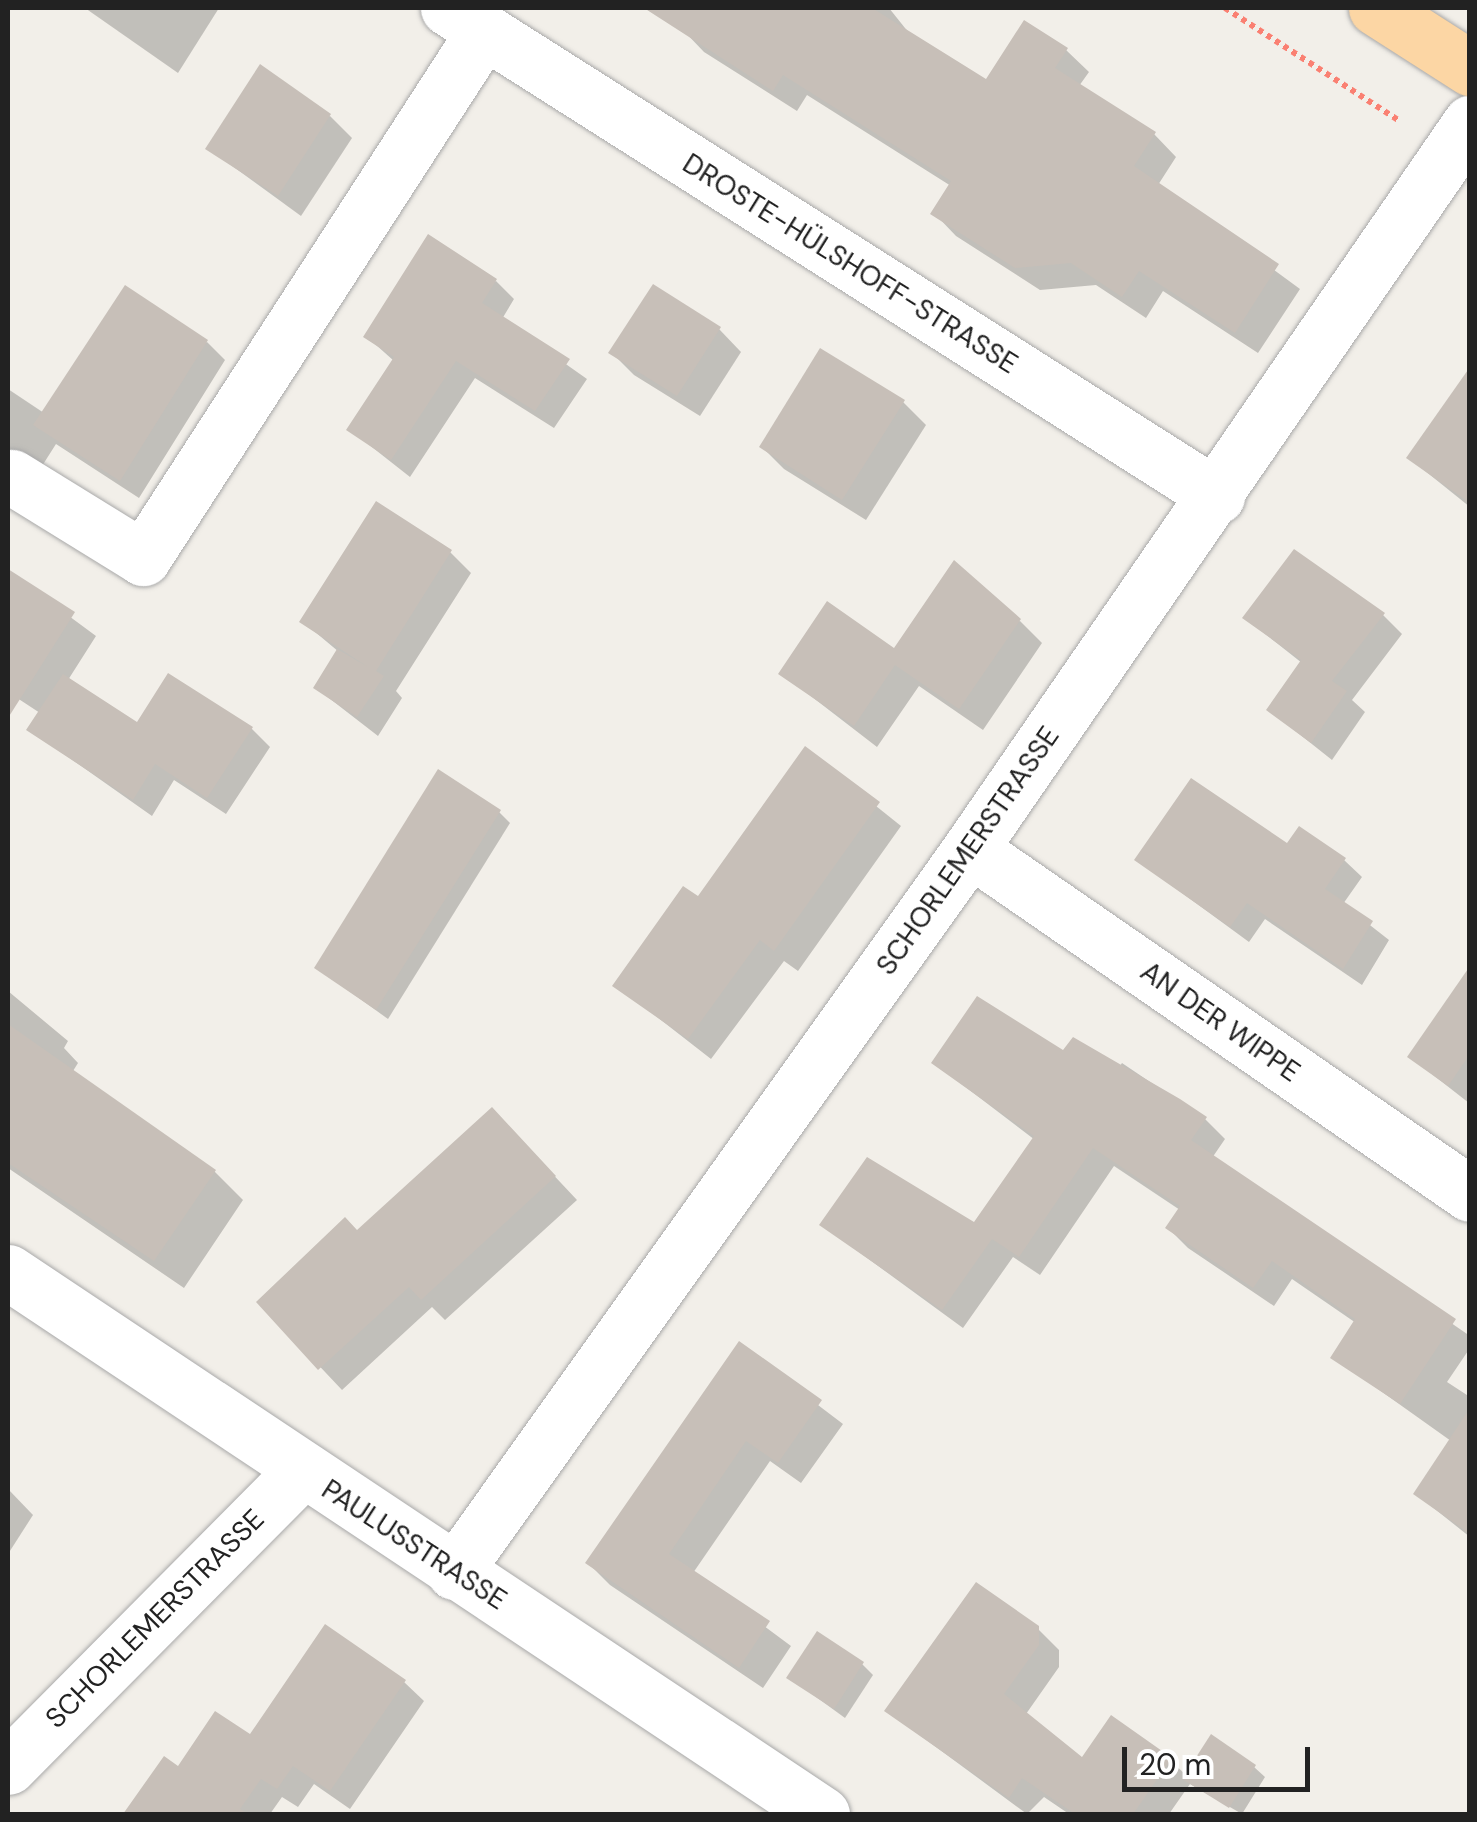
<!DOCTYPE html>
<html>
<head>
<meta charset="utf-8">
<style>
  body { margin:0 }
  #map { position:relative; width:1477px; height:1822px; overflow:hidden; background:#f2efe9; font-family:"DM Sans",sans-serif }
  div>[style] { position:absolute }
  .shadow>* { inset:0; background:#0003 }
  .building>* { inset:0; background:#c7bfb8 }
  .path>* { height:6px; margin-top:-3px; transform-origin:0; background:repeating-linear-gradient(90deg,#fa8072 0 5px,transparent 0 10px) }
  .roads { filter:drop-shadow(0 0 2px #a9a9a9) drop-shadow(0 0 2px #a9a9a9) }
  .minor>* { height:55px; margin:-27.5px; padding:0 27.5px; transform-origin:27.5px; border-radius:27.5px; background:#fff }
  .major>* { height:55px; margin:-27.5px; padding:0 27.5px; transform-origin:27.5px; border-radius:27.5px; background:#fcd6a4 }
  span { translate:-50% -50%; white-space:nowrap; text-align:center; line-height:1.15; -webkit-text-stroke:8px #fff; paint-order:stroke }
  .street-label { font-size:28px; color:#222 }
  .frame { position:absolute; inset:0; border:10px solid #222; pointer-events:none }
  .scale { position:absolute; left:1122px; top:1747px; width:188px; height:45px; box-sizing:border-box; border:5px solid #222; border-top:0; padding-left:12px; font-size:30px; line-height:35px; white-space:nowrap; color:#222; -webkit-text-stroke:8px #fff; paint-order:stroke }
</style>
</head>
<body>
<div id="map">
  <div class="shadow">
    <i style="clip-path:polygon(85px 8px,219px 8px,178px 73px)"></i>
    <i style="clip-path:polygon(669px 8px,889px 8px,909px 33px,986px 82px,1066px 50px,1089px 72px,1079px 86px,1154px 134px,1176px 157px,1158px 185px,1300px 289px,1258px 353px,1163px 291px,1146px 318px,1096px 285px,1040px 290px,956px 236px,934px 213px,951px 186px,807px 95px,797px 111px,704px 52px,682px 29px,688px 20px)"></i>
    <i style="clip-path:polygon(330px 116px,352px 138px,301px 216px,209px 149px)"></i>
    <i style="clip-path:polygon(496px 281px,514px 299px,502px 319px,587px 379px,554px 428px,475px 378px,410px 477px,349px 429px,394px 361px,366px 336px)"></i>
    <i style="clip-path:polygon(719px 329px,741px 352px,700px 416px,634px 375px,612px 353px)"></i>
    <i style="clip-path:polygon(207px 342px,225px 360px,139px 498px,56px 444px,42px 466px,8px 458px,8px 389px,44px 413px)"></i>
    <i style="clip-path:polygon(1470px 397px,1470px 507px,1409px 458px)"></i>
    <i style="clip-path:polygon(903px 402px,926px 425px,866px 520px,784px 469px,762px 447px)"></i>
    <i style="clip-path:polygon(450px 552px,471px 573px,396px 691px,402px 698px,378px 736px,316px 688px,339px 652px,302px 621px)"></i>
    <i style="clip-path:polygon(8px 571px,96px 636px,68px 680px,138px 725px,252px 729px,270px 747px,226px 814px,174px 780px,152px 816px,30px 730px,40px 713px,8px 692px)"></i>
    <i style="clip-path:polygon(1383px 615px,1402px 634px,1352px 700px,1365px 712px,1332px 760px,1269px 710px,1302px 663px,1245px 618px)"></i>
    <i style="clip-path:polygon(1020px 621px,1042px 643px,983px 730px,919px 686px,877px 747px,781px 673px)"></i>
    <i style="clip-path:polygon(806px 750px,901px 826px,798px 971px,784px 961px,711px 1059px,616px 985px,699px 899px)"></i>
    <i style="clip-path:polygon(499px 812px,510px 823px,388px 1019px,317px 968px)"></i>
    <i style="clip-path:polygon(1288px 846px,1344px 860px,1362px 877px,1343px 904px,1389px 940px,1362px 985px,1265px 919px,1249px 942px,1137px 860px)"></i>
    <i style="clip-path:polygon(1470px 970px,1470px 1102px,1469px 1103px,1410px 1057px)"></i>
    <i style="clip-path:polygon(8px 991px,68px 1041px,64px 1048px,78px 1063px,73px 1071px,214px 1171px,243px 1200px,184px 1288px,8px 1168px)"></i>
    <i style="clip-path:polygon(1064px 1053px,1117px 1070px,1122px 1063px,1205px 1119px,1225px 1139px,1212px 1158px,1470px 1336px,1470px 1348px,1447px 1382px,1470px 1397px,1470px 1537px,1416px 1494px,1451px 1441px,1333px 1357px,1356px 1323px,1292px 1279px,1274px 1306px,1188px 1248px,1168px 1228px,1180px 1210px,1114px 1166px,1040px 1275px,1013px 1257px,963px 1328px,822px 1225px,975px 1225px,1035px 1140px,934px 1063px)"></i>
    <i style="clip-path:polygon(514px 1133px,577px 1200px,445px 1320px,432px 1307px,342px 1390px,259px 1302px)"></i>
    <i style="clip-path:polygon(739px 1345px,843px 1424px,801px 1483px,770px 1461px,693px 1573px,791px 1646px,763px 1688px,610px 1585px,588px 1563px)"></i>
    <i style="clip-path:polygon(8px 1489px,33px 1515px,8px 1554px)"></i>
    <i style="clip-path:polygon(1037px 1628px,1059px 1650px,1059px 1667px,1026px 1714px,1082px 1761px,1170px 1760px,1187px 1776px,1254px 1767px,1265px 1777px,1242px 1814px,1190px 1784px,1169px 1814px,1069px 1814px,1044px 1797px,1027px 1814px,887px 1711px)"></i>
    <i style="clip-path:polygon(862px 1664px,873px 1675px,845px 1718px,790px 1678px)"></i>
    <i style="clip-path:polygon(404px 1682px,424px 1701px,350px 1809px,314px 1784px,298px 1807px,282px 1797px,270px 1814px,127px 1814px,164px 1760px,179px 1769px)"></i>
  </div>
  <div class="building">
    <i style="clip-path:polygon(644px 8px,872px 8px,986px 79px,1024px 20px,1068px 48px,1055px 68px,1156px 132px,1134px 166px,1279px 264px,1235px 333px,1139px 271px,1122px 297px,1071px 263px,1015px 268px,930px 214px,951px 181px,783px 75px,773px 91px)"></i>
    <i style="clip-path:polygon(260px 64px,331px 114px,278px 196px,205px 149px)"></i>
    <i style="clip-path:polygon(428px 234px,497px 279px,482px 303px,570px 359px,535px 411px,456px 361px,391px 460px,346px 430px,394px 357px,363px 337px)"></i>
    <i style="clip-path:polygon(653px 284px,721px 327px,677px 396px,608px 353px)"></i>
    <i style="clip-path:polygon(125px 285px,208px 340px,120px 481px,33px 425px)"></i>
    <i style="clip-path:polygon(820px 348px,905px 400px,842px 500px,759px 447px)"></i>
    <i style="clip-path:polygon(1470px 367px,1470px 503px,1406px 458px)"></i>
    <i style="clip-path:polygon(376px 501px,452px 550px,376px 671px,384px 676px,357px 717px,313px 688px,337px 649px,368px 667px,299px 622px)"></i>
    <i style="clip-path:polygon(1294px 549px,1385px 613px,1332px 681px,1347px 691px,1311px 743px,1266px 710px,1301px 660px,1242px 618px)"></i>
    <i style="clip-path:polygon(954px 560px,1021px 619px,959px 709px,895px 665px,854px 726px,778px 674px,827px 601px,894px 648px)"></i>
    <i style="clip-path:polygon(8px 569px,75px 612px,8px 718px)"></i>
    <i style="clip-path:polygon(168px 673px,253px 727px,207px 798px,155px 764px,133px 800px,26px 730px,63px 674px,137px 722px)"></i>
    <i style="clip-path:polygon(805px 746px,880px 802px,774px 951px,760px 940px,688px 1039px,612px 986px,683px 886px,698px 896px)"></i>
    <i style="clip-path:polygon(438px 769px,501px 810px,376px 1010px,314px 968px)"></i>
    <i style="clip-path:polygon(1191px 778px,1287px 843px,1299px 826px,1346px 858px,1325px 889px,1373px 921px,1343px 969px,1247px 903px,1230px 927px,1134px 860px)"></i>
    <i style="clip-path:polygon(1470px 966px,1470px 1054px,1448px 1086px,1407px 1057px)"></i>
    <i style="clip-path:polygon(977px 996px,1063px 1050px,1073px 1037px,1180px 1099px,1207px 1117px,1191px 1140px,1456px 1319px,1400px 1404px,1330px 1358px,1355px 1319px,1272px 1261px,1253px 1288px,1165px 1228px,1180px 1206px,1093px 1148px,1019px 1257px,992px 1239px,942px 1310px,819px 1225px,867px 1157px,974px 1222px,1034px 1136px,931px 1063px)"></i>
    <i style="clip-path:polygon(8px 1024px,216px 1170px,154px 1261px,8px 1163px)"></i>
    <i style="clip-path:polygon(492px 1107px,556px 1176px,421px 1300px,409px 1287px,318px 1370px,256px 1302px,345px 1217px,357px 1230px)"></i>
    <i style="clip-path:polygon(739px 1341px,822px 1400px,778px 1463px,746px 1441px,669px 1554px,770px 1621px,739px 1668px,585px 1563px)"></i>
    <i style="clip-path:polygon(1470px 1408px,1470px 1534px,1413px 1494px)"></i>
    <i style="clip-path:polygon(976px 1582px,1039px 1626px,1039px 1645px,1004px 1694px,1082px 1757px,1111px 1715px,1172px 1758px,1133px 1814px,1075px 1814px,1022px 1778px,1009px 1798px,884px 1711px)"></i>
    <i style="clip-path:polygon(325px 1624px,406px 1680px,330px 1791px,293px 1766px,277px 1789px,261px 1779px,240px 1809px,248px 1814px,123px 1814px,164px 1756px,178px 1766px,215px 1711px,250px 1734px)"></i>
    <i style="clip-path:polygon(817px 1631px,864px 1662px,834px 1709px,786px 1678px)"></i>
    <i style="clip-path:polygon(1211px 1734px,1256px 1765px,1229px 1808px,1182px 1779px)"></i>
  </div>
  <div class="path">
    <i style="left:1225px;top:8px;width:208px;rotate:32.9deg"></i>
  </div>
  <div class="roads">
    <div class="minor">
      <i style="left:448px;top:8px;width:911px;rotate:32.4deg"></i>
      <i style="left:12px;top:477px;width:154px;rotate:31.7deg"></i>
      <i style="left:143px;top:558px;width:628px;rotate:-57.09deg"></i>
      <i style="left:970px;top:849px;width:607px;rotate:34.61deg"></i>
      <i style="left:8px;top:1272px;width:978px;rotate:33.66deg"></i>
      <i style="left:454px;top:1572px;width:888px;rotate:-54.48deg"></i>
      <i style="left:970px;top:849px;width:882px;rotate:-55.44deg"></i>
      <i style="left:8px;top:1767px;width:417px;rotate:-45.2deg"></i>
    </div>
    <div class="major">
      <i style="left:1376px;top:8px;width:112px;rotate:32.6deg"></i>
    </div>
  </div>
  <div class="street-label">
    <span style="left:850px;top:264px;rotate:32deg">DROSTE-HÜLSHOFF-STRASSE</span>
    <span style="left:968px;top:851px;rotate:-55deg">SCHORLEMERSTRASSE</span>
    <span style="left:1220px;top:1022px;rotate:35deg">AN DER WIPPE</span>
    <span style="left:414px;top:1545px;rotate:33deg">PAULUSSTRASSE</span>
    <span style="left:155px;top:1619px;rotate:-45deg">SCHORLEMERSTRASSE</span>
  </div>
  <div class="frame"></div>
  <div class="scale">20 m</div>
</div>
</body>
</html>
